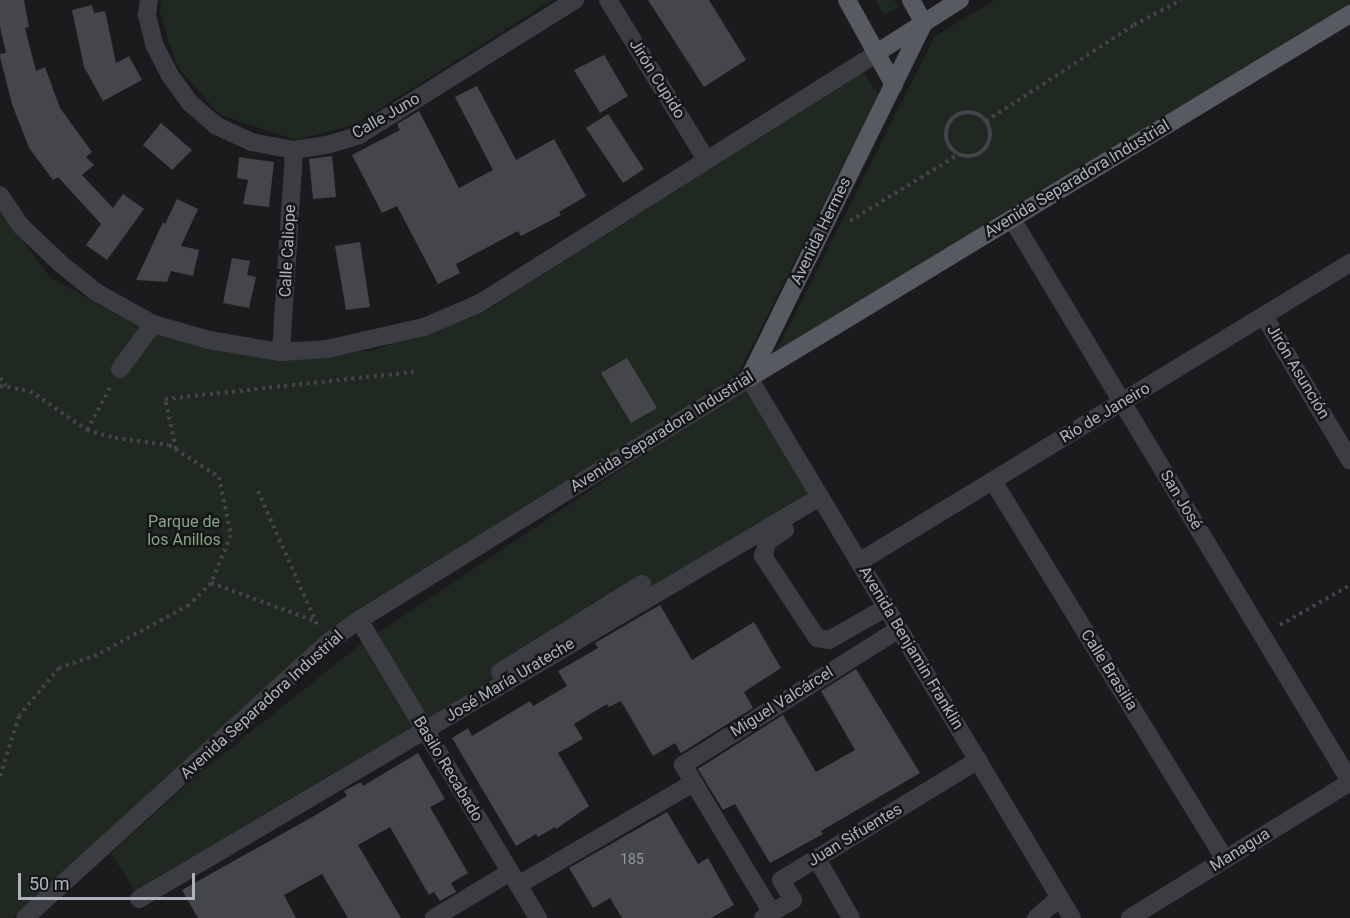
<!DOCTYPE html>
<html>
<head>
<meta charset="utf-8">
<style>
  body { margin:0 }
  #map { position:relative; width:1350px; height:918px; overflow:hidden; background:#1b1b1d; font-family:Roboto,sans-serif }
  div>[style] { position:absolute }
  .green>* { inset:0; background:#202921 }
  .building>* { inset:0; background:#45464a }
  .path>* { height:4px; margin-top:-2px; transform-origin:0; background:repeating-linear-gradient(90deg,#42444a 0 3px,transparent 0 7.5px) }
  .path>.ring { margin:-2px; padding:0; box-sizing:content-box; background:none; border:4px solid #42444a; border-radius:50% }
  .minor>* { height:18px; margin:-9px; padding:0 9px; transform-origin:9px; border-radius:9px; background:#3c3d43 }
  .major>* { height:18px; margin:-9px; padding:0 9px; transform-origin:9px; border-radius:9px; background:#585a62 }
  span { translate:-50% -50%; white-space:nowrap; text-align:center; line-height:1.15; -webkit-text-stroke:5px #161618; paint-order:stroke }
  .number-label { font-size:14px; color:#9398a0 }
  .number-label span { -webkit-text-stroke-width:0 }
  .street-label { font-size:16px; color:#adb3bd }
  .park-label { font-size:16px; color:#84a884 }
  .scale { position:absolute; left:18px; top:873px; width:177px; height:27px; box-sizing:border-box; border:3px solid #adb3bd; border-top:0; padding-left:8px; font-size:18px; line-height:21px; white-space:nowrap; color:#adb3bd; -webkit-text-stroke:4px #161618; paint-order:stroke }
</style>
</head>
<body>
<div id="map">
  <div class="green">
    <i style="clip-path:polygon(161px 0,553px 0,354px 125px,296px 140px,220px 115px,177px 66px,160px 13px)"></i>
    <i style="clip-path:polygon(875px 0,894px 0,898px 7px,884px 15px)"></i>
    <i style="clip-path:polygon(995px 0,1350px 0,1350px 3px,776px 352px,935px 36px)"></i>
    <i style="clip-path:polygon(863px 70px,878px 95px,739px 372px,358px 628px,13px 918px,0 918px,0 211px,50px 277px,146px 331px,283px 359px,374px 350px,486px 311px)"></i>
    <i style="clip-path:polygon(746px 386px,812px 496px,425px 727px,372px 637px)"></i>
    <i style="clip-path:polygon(367px 639px,419px 730px,137px 895px,111px 853px,202px 771px)"></i>
  </div>
  <div class="building">
    <i style="clip-path:polygon(0 0,24px 0,29px 27px,25px 28px,36px 71px,45px 67px,60px 108px,92px 152px,86px 157px,94px 165px,82px 175px,113px 208px,123px 194px,144px 209px,107px 260px,86px 245px,101px 224px,58px 177px,53px 180px,29px 148px,12px 104px,0 57px,0 54px,6px 53px,0 27px)"></i>
    <i style="clip-path:polygon(648px 0,709px 0,746px 60px,704px 87px)"></i>
    <i style="clip-path:polygon(92px 5px,94px 13px,105px 11px,116px 63px,129px 56px,142px 80px,103px 101px,84px 67px,72px 10px)"></i>
    <i style="clip-path:polygon(604px 55px,628px 96px,600px 113px,574px 70px)"></i>
    <i style="clip-path:polygon(477px 86px,516px 160px,554px 139px,586px 196px,559px 212px,561px 215px,521px 236px,518px 231px,456px 264px,460px 273px,438px 284px,397px 206px,382px 213px,352px 155px,400px 130px,397px 124px,419px 111px,459px 188px,493px 170px,455px 97px)"></i>
    <i style="clip-path:polygon(608px 114px,644px 169px,623px 183px,586px 128px)"></i>
    <i style="clip-path:polygon(161px 123px,192px 150px,172px 170px,143px 145px)"></i>
    <i style="clip-path:polygon(332px 156px,336px 197px,313px 199px,309px 159px)"></i>
    <i style="clip-path:polygon(239px 157px,274px 162px,269px 207px,243px 204px,248px 180px,237px 178px)"></i>
    <i style="clip-path:polygon(177px 199px,198px 209px,181px 246px,199px 250px,193px 276px,171px 271px,167px 282px,136px 280px,163px 222px,165px 224px)"></i>
    <i style="clip-path:polygon(360px 242px,370px 307px,346px 310px,335px 246px)"></i>
    <i style="clip-path:polygon(232px 258px,250px 261px,247px 275px,256px 277px,249px 308px,223px 303px)"></i>
    <i style="clip-path:polygon(627px 358px,657px 408px,631px 423px,601px 373px)"></i>
    <i style="clip-path:polygon(660px 605px,692px 660px,754px 622px,781px 668px,744px 692px,753px 708px,681px 753px,675px 743px,653px 756px,621px 701px,609px 707px,607px 704px,574px 724px,583px 739px,558px 753px,589px 806px,556px 829px,555px 827px,538px 837px,536px 834px,516px 846px,452px 738px,468px 728px,472px 736px,530px 701px,533px 706px,567px 686px,558px 671px,598px 648px,595px 643px)"></i>
    <i style="clip-path:polygon(856px 669px,920px 773px,821px 831px,823px 834px,770px 863px,735px 804px,723px 810px,698px 769px,783px 715px,816px 772px,855px 750px,821px 691px)"></i>
    <i style="clip-path:polygon(418px 753px,445px 799px,430px 807px,468px 873px,451px 883px,456px 892px,440px 901px,434px 892px,429px 895px,390px 827px,358px 845px,401px 918px,348px 918px,322px 874px,284px 895px,296px 918px,198px 918px,182px 890px,314px 816px,347px 796px,344px 791px,361px 782px,363px 786px)"></i>
    <i style="clip-path:polygon(667px 812px,698px 864px,708px 858px,734px 905px,711px 918px,622px 918px,610px 898px,593px 908px,569px 868px)"></i>
  </div>
  <div class="path">
    <i class="ring" style="left:946px;top:112px;width:40px;height:40px"></i>
    <i style="left:986px;top:121px;width:176px;rotate:-33deg"></i>
    <i style="left:1134px;top:25px;width:53px;rotate:-28deg"></i>
    <i style="left:850px;top:221px;width:128px;rotate:-31.6deg"></i>
    <i style="left:0;top:378px;width:10px;rotate:53deg"></i>
    <i style="left:0;top:386px;width:30px;rotate:9deg"></i>
    <i style="left:30px;top:391px;width:69px;rotate:34.4deg"></i>
    <i style="left:87px;top:430px;width:29px;rotate:16deg"></i>
    <i style="left:115px;top:438px;width:54px;rotate:7.4deg"></i>
    <i style="left:169px;top:445px;width:59px;rotate:32.6deg"></i>
    <i style="left:219px;top:477px;width:59px;rotate:78.3deg"></i>
    <i style="left:231px;top:535px;width:52px;rotate:112.6deg"></i>
    <i style="left:211px;top:583px;width:31px;rotate:135deg"></i>
    <i style="left:189px;top:605px;width:105px;rotate:151.5deg"></i>
    <i style="left:97px;top:655px;width:40px;rotate:161.1deg"></i>
    <i style="left:59px;top:668px;width:62px;rotate:129.8deg"></i>
    <i style="left:19px;top:716px;width:63px;rotate:107.6deg"></i>
    <i style="left:87px;top:430px;width:50px;rotate:-61.4deg"></i>
    <i style="left:176px;top:449px;width:51px;rotate:-102.4deg"></i>
    <i style="left:165px;top:399px;width:250px;rotate:-6.2deg"></i>
    <i style="left:258px;top:491px;width:146px;rotate:66.2deg"></i>
    <i style="left:211px;top:583px;width:111px;rotate:20.1deg"></i>
    <i style="left:1280px;top:625px;width:81px;rotate:-29.7deg"></i>
  </div>
  <div class="minor">
    <i style="left:149px;top:0;width:15px;rotate:98deg"></i>
    <i style="left:147px;top:15px;width:32px;rotate:76deg"></i>
    <i style="left:155px;top:46px;width:31px;rotate:63deg"></i>
    <i style="left:169px;top:74px;width:34px;rotate:54deg"></i>
    <i style="left:189px;top:102px;width:35px;rotate:41deg"></i>
    <i style="left:215px;top:125px;width:40px;rotate:25deg"></i>
    <i style="left:251px;top:142px;width:44px;rotate:10.5deg"></i>
    <i style="left:294px;top:150px;width:33px;rotate:-9deg"></i>
    <i style="left:327px;top:145px;width:34px;rotate:-17deg"></i>
    <i style="left:359px;top:135px;width:255px;rotate:-32deg"></i>
    <i style="left:608px;top:0;width:187px;rotate:58.4deg"></i>
    <i style="left:0;top:195px;width:37px;rotate:56deg"></i>
    <i style="left:21px;top:226px;width:55px;rotate:43.5deg"></i>
    <i style="left:61px;top:264px;width:45px;rotate:38.7deg"></i>
    <i style="left:96px;top:292px;width:65px;rotate:29.3deg"></i>
    <i style="left:153px;top:324px;width:58px;rotate:15.9deg"></i>
    <i style="left:209px;top:340px;width:73px;rotate:9.5deg"></i>
    <i style="left:281px;top:352px;width:46px;rotate:-3.7deg"></i>
    <i style="left:327px;top:349px;width:99px;rotate:-12.8deg"></i>
    <i style="left:424px;top:327px;width:61px;rotate:-23.2deg"></i>
    <i style="left:480px;top:303px;width:471px;rotate:-32.2deg"></i>
    <i style="left:1012px;top:219px;width:656px;rotate:58.98deg"></i>
    <i style="left:1264px;top:316px;width:168px;rotate:59.2deg"></i>
    <i style="left:281px;top:352px;width:202px;rotate:-86.3deg"></i>
    <i style="left:120px;top:369px;width:56px;rotate:-53.7deg"></i>
    <i style="left:993px;top:481px;width:444px;rotate:58.5deg"></i>
    <i style="left:785px;top:530px;width:20px;rotate:147deg"></i>
    <i style="left:768px;top:541px;width:16px;rotate:108deg"></i>
    <i style="left:763px;top:556px;width:98px;rotate:56.6deg"></i>
    <i style="left:817px;top:638px;width:12px;rotate:9deg"></i>
    <i style="left:829px;top:640px;width:67px;rotate:-29.6deg"></i>
    <i style="left:859px;top:562px;width:575px;rotate:-31.34deg"></i>
    <i style="left:359px;top:620px;width:348px;rotate:59deg"></i>
    <i style="left:500px;top:672px;width:167px;rotate:-31.8deg"></i>
    <i style="left:817px;top:859px;width:68px;rotate:60deg"></i>
    <i style="left:518px;top:885px;width:203px;rotate:-30.2deg"></i>
    <i style="left:139px;top:899px;width:791px;rotate:-30.55deg"></i>
    <i style="left:772px;top:913px;width:173px;rotate:-121deg"></i>
    <i style="left:683px;top:765px;width:255px;rotate:-32.2deg"></i>
    <i style="left:25px;top:918px;width:408px;rotate:-42.3deg"></i>
    <i style="left:327px;top:643px;width:39px;rotate:-36deg"></i>
    <i style="left:359px;top:620px;width:459px;rotate:-31.8deg"></i>
    <i style="left:749px;top:378px;width:629px;rotate:59.11deg"></i>
    <i style="left:434px;top:918px;width:89px;rotate:-31.2deg"></i>
    <i style="left:763px;top:918px;width:35px;rotate:-31deg"></i>
    <i style="left:793px;top:900px;width:23px;rotate:-121deg"></i>
    <i style="left:781px;top:880px;width:231px;rotate:-31.3deg"></i>
    <i style="left:1036px;top:918px;width:30px;rotate:-41deg"></i>
    <i style="left:1130px;top:918px;width:259px;rotate:-31.7deg"></i>
  </div>
  <div class="major">
    <i style="left:847px;top:0;width:97px;rotate:61.1deg"></i>
    <i style="left:911px;top:0;width:26px;rotate:61deg"></i>
    <i style="left:878px;top:52px;width:97px;rotate:-32.4deg"></i>
    <i style="left:749px;top:378px;width:703px;rotate:-31.2deg"></i>
    <i style="left:749px;top:378px;width:396px;rotate:-63.8deg"></i>
  </div>
  <div class="number-label">
    <span style="left:632px;top:859px">185</span>
  </div>
  <div class="street-label">
    <span style="left:657px;top:79px;rotate:58deg">Jirón Cupido</span>
    <span style="left:386px;top:116px;rotate:-30deg">Calle Juno</span>
    <span style="left:1077px;top:179px;rotate:-31deg">Avenida Separadora Industrial</span>
    <span style="left:821px;top:231px;rotate:-64deg">Avenida Hermes</span>
    <span style="left:288px;top:251px;rotate:-87deg">Calle Caliope</span>
    <span style="left:1298px;top:372px;rotate:59deg">Jirón Asunción</span>
    <span style="left:1105px;top:413px;rotate:-31deg">Río de Janeiro</span>
    <span style="left:662px;top:432px;rotate:-32deg">Avenida Separadora Industrial</span>
    <span style="left:1181px;top:500px;rotate:59deg">San José</span>
    <span style="left:911px;top:648px;rotate:59deg">Avenida Benjamin Franklin</span>
    <span style="left:1109px;top:670px;rotate:58deg">Calle Brasilia</span>
    <span style="left:510px;top:680px;rotate:-31deg">José María Urateche</span>
    <span style="left:782px;top:702px;rotate:-32deg">Miguel Valcárcel</span>
    <span style="left:262px;top:705px;rotate:-42deg">Avenida Separadora Industrial</span>
    <span style="left:448px;top:769px;rotate:59deg">Basilo Recabado</span>
    <span style="left:855px;top:835px;rotate:-31deg">Juan Sifuentes</span>
    <span style="left:1240px;top:850px;rotate:-32deg">Managua</span>
  </div>
  <div class="park-label">
    <span style="left:184px;top:531px">Parque de<br>los Anillos</span>
  </div>
  <div class="scale">50 m</div>
</div>
</body>
</html>
